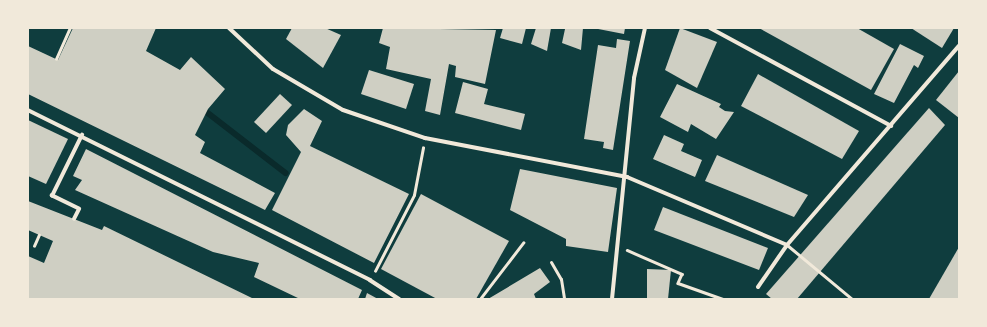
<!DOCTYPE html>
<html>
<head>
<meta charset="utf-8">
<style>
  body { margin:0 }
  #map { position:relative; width:987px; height:327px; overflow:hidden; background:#0f3d3e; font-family:"PT Sans",sans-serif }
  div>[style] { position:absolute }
  .stream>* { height:5.5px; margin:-2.75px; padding:0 2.75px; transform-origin:2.75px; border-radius:2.75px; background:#0a2a2b }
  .building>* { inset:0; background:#cfcfc3 }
  .path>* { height:2.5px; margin:-1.25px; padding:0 1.25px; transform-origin:1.25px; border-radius:1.25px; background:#f1e9da }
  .service>* { height:3px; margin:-1.5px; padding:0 1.5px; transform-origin:1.5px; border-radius:1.5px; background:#f1e9da }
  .pedestrian>* { height:3.5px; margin:-1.75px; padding:0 1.75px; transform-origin:1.75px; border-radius:1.75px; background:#f1e9da }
  .minor>* { height:4px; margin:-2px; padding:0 2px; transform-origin:2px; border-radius:2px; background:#f1e9da }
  span { translate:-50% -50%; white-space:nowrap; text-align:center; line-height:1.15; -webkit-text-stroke:4px #f1e9da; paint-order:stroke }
  .frame { position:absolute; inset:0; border:29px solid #f1e9da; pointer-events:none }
</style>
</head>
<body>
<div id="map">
  <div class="stream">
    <i style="left:208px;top:113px;width:98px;rotate:37.6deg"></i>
  </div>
  <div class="building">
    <i style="clip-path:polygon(73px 28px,156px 28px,146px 51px,180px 70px,191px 57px,225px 89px,208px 109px,195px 135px,205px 142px,200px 153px,275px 193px,265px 210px,28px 94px,28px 46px,58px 60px)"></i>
    <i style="clip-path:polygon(292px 28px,325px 28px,341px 35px,323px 68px,286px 39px)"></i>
    <i style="clip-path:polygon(383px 28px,496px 30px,485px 84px,455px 77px,456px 66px,449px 64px,440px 115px,425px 111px,431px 79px,386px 69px,390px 47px,379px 43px)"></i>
    <i style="clip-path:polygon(503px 28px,526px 28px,522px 44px,500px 38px)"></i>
    <i style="clip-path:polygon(536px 28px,551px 28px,547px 51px,531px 44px)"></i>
    <i style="clip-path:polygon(562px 28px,583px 28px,581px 50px,562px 43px,565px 29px)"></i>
    <i style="clip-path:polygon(593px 28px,625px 28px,624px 34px)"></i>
    <i style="clip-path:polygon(680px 28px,717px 42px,697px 88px,665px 70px)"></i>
    <i style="clip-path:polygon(759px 28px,857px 28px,894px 49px,871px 90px)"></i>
    <i style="clip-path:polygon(911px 28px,954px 28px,942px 48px)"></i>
    <i style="clip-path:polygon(617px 39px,630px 41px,613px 150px,603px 148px,604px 142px,584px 139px,598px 45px,616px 48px)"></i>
    <i style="clip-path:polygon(900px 44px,924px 56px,918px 68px,914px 65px,894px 103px,874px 94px)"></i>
    <i style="clip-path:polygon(369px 70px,414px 84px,406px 109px,361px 94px)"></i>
    <i style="clip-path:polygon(959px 71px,959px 118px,936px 100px)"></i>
    <i style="clip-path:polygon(758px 74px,859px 131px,842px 159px,741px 106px)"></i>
    <i style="clip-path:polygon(463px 82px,488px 89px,484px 104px,525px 114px,521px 130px,455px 113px)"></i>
    <i style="clip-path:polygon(677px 84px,721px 104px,719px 107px,725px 111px,734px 112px,716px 139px,691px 124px,688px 132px,660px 117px)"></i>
    <i style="clip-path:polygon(280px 94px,292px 105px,266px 133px,254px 122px)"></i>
    <i style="clip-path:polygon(929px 108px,945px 125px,797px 299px,772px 299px,766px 294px)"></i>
    <i style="clip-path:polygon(304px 109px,322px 121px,310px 146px,409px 194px,374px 263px,272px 210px,301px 152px,286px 135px,288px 125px)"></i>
    <i style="clip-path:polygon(28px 120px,68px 139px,46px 184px,28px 176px)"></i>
    <i style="clip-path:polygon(664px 135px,684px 144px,681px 151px,702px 160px,695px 177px,653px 159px)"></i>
    <i style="clip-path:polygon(86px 149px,362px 290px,358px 299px,300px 299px,254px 277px,259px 263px,213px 252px,75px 190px,82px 180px,73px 176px)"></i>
    <i style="clip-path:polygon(717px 155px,808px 195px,794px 217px,705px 181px)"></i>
    <i style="clip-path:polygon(520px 169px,617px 188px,608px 252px,566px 246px,566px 239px,510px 210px)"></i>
    <i style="clip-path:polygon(421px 194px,509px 241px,476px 299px,437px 299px,381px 269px)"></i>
    <i style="clip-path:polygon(28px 201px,102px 230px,104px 226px,254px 299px,28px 299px,28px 256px,44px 263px,53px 241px,28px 230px)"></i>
    <i style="clip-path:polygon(663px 207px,768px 248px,759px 270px,654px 230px)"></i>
    <i style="clip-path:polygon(959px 247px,959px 299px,929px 299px)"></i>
    <i style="clip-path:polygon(540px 268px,550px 282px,534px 294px,536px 299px,488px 299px)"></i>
    <i style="clip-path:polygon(647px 269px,671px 270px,668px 299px,647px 299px)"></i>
    <i style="clip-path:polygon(367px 293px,378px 299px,365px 299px)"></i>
  </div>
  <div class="path">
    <i style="left:56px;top:59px;width:34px;rotate:-66deg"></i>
    <i style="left:34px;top:246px;width:12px;rotate:-66deg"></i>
    <i style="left:627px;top:250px;width:60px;rotate:23.6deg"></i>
    <i style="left:682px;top:274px;width:10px;rotate:114deg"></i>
    <i style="left:678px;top:283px;width:48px;rotate:19.6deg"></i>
    <i style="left:375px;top:271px;width:85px;rotate:-62.8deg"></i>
    <i style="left:414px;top:195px;width:48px;rotate:-79.2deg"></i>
    <i style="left:480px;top:299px;width:71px;rotate:-52.5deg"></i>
  </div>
  <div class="service">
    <i style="left:787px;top:245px;width:85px;rotate:39.7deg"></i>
    <i style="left:551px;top:262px;width:20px;rotate:60deg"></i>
    <i style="left:561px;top:279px;width:20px;rotate:81deg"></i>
  </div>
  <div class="pedestrian">
    <i style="left:28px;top:110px;width:382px;rotate:26.4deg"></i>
    <i style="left:370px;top:280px;width:35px;rotate:33deg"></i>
    <i style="left:74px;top:219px;width:11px;rotate:-63deg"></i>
    <i style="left:79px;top:209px;width:30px;rotate:-154deg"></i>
    <i style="left:52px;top:196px;width:68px;rotate:-63.8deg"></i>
  </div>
  <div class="minor">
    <i style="left:229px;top:28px;width:60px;rotate:43deg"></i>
    <i style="left:273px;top:69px;width:81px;rotate:30.4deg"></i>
    <i style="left:343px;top:110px;width:87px;rotate:18.9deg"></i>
    <i style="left:425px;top:138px;width:206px;rotate:10.9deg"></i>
    <i style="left:627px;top:177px;width:174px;rotate:23deg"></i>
    <i style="left:710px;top:28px;width:206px;rotate:28.4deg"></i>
    <i style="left:758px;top:287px;width:51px;rotate:-55.4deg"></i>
    <i style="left:787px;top:245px;width:263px;rotate:-49.2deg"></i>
    <i style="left:612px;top:299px;width:222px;rotate:-84.3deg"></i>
    <i style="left:634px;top:78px;width:51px;rotate:-77.6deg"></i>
  </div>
  <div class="frame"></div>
</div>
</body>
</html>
